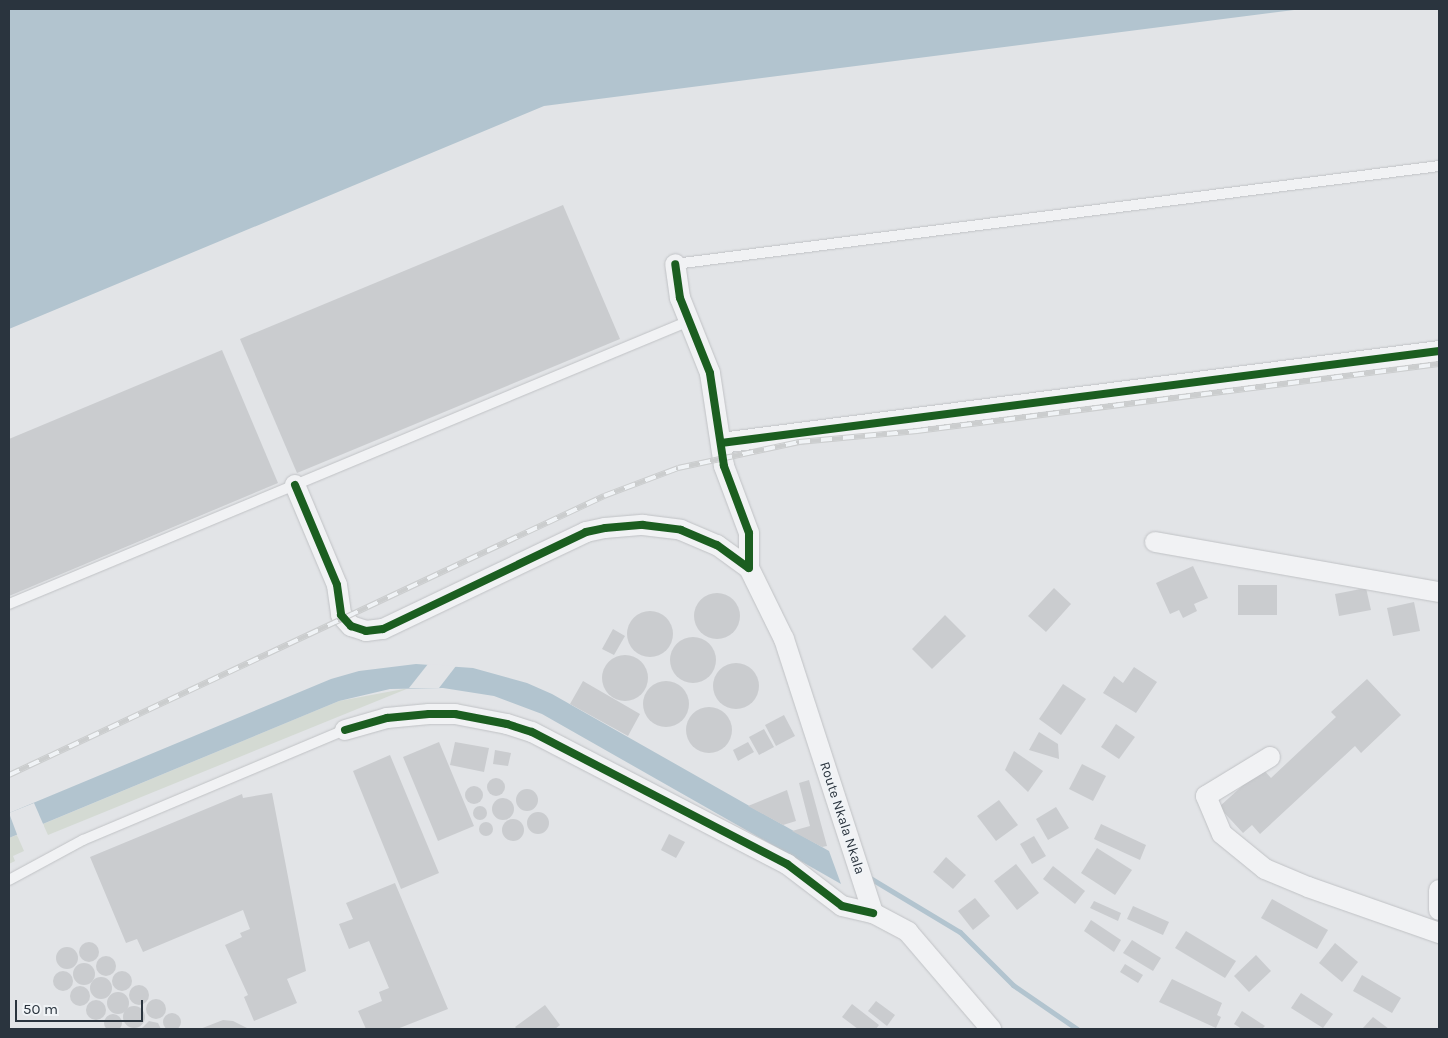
<!DOCTYPE html>
<html>
<head>
<meta charset="utf-8">
<style>
  body { margin:0 }
  #map { position:relative; width:1448px; height:1038px; overflow:hidden; background:#e2e4e7; font-family:Karla,sans-serif }
  div>[style] { position:absolute }
  .green>* { inset:0; background:#d4dad3 }
  .water>* { inset:0; background:#b2c4cf }
  .pier>* { inset:0; background:#e2e4e7 }
  .stream>* { height:5px; margin:-2.5px; padding:0 2.5px; transform-origin:2.5px; border-radius:2.5px; background:#b2c4cf }
  .building>* { inset:0; background:#cacccf }
  .round { border-radius:50% }
  .roads { filter:drop-shadow(0 0 1px #c0c2c5) drop-shadow(0 0 1px #c0c2c5) }
  .service>* { height:10px; margin:-5px; padding:0 5px; transform-origin:5px; border-radius:5px; background:#f1f2f4 }
  .minor>* { height:20px; margin:-10px; padding:0 10px; transform-origin:10px; border-radius:10px; background:#f1f2f4 }
  .rail>* { height:5.5px; margin-top:-2.75px; transform-origin:0; background:repeating-linear-gradient(90deg,#f0f3f6 0 11px,#cbcdce 0 22px); box-sizing:border-box; border-block:1px solid #cbcdce }
  .cycleway>* { height:8px; margin:-4px; padding:0 4px; transform-origin:4px; border-radius:4px; background:#1b5e20 }
  span { translate:-50% -50%; white-space:nowrap; text-align:center; line-height:1.15; -webkit-text-stroke:4.5px #f0f3f6; paint-order:stroke }
  .street-label { font-size:14px; color:#2a343e }
  .frame { position:absolute; inset:0; border:10px solid #2a343e; pointer-events:none }
  .scale { position:absolute; left:15px; top:1000px; width:128px; height:22px; box-sizing:border-box; border:2px solid #2a343e; border-top:0; padding-left:6px; font-size:15px; line-height:18px; white-space:nowrap; color:#2a343e; -webkit-text-stroke:4px #f0f3f6; paint-order:stroke }
</style>
</head>
<body>
<div id="map">
  <div class="green">
    <i style="clip-path:polygon(409px 688px,48px 835px,43px 824px,339px 701px)"></i>
    <i style="clip-path:polygon(17px 835px,24px 851px,13px 856px,15px 861px,9px 864px,9px 838px)"></i>
  </div>
  <div class="water">
    <i style="clip-path:polygon(9px 9px,1302px 9px,544px 106px,9px 329px)"></i>
    <i style="clip-path:polygon(416px 664px,473px 668px,527px 683px,552px 694px,829px 851px,841px 884px,542px 714px,494px 696px,443px 688px,390px 689px,339px 701px,9px 838px,9px 813px,331px 679px,359px 671px)"></i>
  </div>
  <div class="pier">
    <i style="clip-path:polygon(428px 664px,456px 666px,439px 688px,409px 688px)"></i>
    <i style="clip-path:polygon(34px 803px,44px 826px,18px 837px,9px 813px)"></i>
  </div>
  <div class="stream">
    <i style="left:870px;top:878px;width:105px;rotate:31deg"></i>
    <i style="left:960px;top:932px;width:75px;rotate:45deg"></i>
    <i style="left:1013px;top:985px;width:78px;rotate:34.5deg"></i>
  </div>
  <div class="building">
    <i style="clip-path:polygon(563px 205px,620px 339px,297px 473px,240px 339px)"></i>
    <i style="clip-path:polygon(222px 350px,278px 483px,9px 596px,9px 439px)"></i>
    <i style="clip-path:polygon(1193px 566px,1208px 598px,1194px 604px,1197px 611px,1183px 618px,1179px 610px,1170px 614px,1156px 583px)"></i>
    <i style="clip-path:polygon(1238px 585px,1277px 585px,1277px 615px,1238px 615px)"></i>
    <i style="clip-path:polygon(1054px 588px,1071px 604px,1046px 632px,1028px 616px)"></i>
    <i style="clip-path:polygon(1366px 588px,1371px 610px,1339px 616px,1335px 594px)"></i>
    <i class="round" style="left:694px;top:593px;width:46px;height:46px"></i>
    <i style="clip-path:polygon(1414px 602px,1420px 631px,1393px 636px,1387px 608px)"></i>
    <i class="round" style="left:627px;top:611px;width:46px;height:46px"></i>
    <i style="clip-path:polygon(945px 615px,966px 636px,932px 669px,912px 649px)"></i>
    <i style="clip-path:polygon(613px 629px,625px 636px,614px 655px,602px 649px)"></i>
    <i class="round" style="left:670px;top:637px;width:46px;height:46px"></i>
    <i class="round" style="left:602px;top:655px;width:46px;height:46px"></i>
    <i class="round" style="left:713px;top:663px;width:46px;height:46px"></i>
    <i style="clip-path:polygon(1134px 667px,1157px 682px,1136px 713px,1103px 693px,1114px 676px,1123px 683px)"></i>
    <i style="clip-path:polygon(1367px 679px,1401px 715px,1361px 753px,1355px 746px,1260px 834px,1252px 825px,1243px 833px,1219px 807px,1262px 768px,1271px 778px,1336px 717px,1331px 712px)"></i>
    <i style="clip-path:polygon(583px 681px,640px 714px,628px 736px,570px 704px)"></i>
    <i class="round" style="left:643px;top:681px;width:46px;height:46px"></i>
    <i style="clip-path:polygon(1063px 684px,1086px 699px,1061px 735px,1039px 719px)"></i>
    <i class="round" style="left:686px;top:707px;width:46px;height:46px"></i>
    <i style="clip-path:polygon(784px 715px,795px 736px,776px 746px,765px 725px)"></i>
    <i style="clip-path:polygon(1116px 724px,1135px 737px,1119px 759px,1101px 747px)"></i>
    <i style="clip-path:polygon(764px 729px,774px 747px,759px 755px,749px 737px)"></i>
    <i style="clip-path:polygon(1039px 732px,1058px 744px,1059px 759px,1029px 750px)"></i>
    <i style="clip-path:polygon(439px 742px,474px 826px,438px 841px,403px 757px)"></i>
    <i style="clip-path:polygon(455px 742px,489px 748px,484px 772px,450px 765px)"></i>
    <i style="clip-path:polygon(748px 742px,754px 752px,738px 761px,733px 750px)"></i>
    <i style="clip-path:polygon(495px 750px,511px 753px,508px 766px,493px 764px)"></i>
    <i style="clip-path:polygon(1014px 751px,1043px 771px,1028px 792px,1005px 770px)"></i>
    <i style="clip-path:polygon(390px 755px,439px 873px,401px 889px,353px 771px)"></i>
    <i style="clip-path:polygon(1082px 764px,1106px 776px,1093px 801px,1069px 789px)"></i>
    <i class="round" style="left:487px;top:778px;width:18px;height:18px"></i>
    <i style="clip-path:polygon(809px 780px,827px 846px,822px 847px,792px 831px,810px 826px,799px 783px)"></i>
    <i class="round" style="left:465px;top:786px;width:18px;height:18px"></i>
    <i class="round" style="left:516px;top:789px;width:22px;height:22px"></i>
    <i style="clip-path:polygon(787px 790px,796px 821px,783px 825px,748px 806px)"></i>
    <i style="clip-path:polygon(272px 793px,306px 971px,287px 979px,297px 1003px,254px 1021px,244px 997px,248px 995px,225px 945px,242px 937px,240px 933px,250px 929px,243px 910px,143px 952px,137px 939px,126px 943px,90px 857px,242px 794px,243px 798px)"></i>
    <i class="round" style="left:492px;top:798px;width:22px;height:22px"></i>
    <i style="clip-path:polygon(999px 800px,1018px 825px,996px 841px,977px 816px)"></i>
    <i class="round" style="left:473px;top:806px;width:14px;height:14px"></i>
    <i style="clip-path:polygon(1056px 807px,1069px 828px,1048px 840px,1036px 819px)"></i>
    <i class="round" style="left:527px;top:812px;width:22px;height:22px"></i>
    <i class="round" style="left:502px;top:819px;width:22px;height:22px"></i>
    <i class="round" style="left:479px;top:822px;width:14px;height:14px"></i>
    <i style="clip-path:polygon(1101px 824px,1146px 845px,1140px 860px,1094px 839px)"></i>
    <i style="clip-path:polygon(669px 834px,685px 842px,676px 858px,661px 850px)"></i>
    <i style="clip-path:polygon(1034px 836px,1046px 856px,1032px 864px,1020px 844px)"></i>
    <i style="clip-path:polygon(1097px 848px,1132px 870px,1115px 895px,1081px 873px)"></i>
    <i style="clip-path:polygon(946px 857px,966px 875px,953px 889px,933px 872px)"></i>
    <i style="clip-path:polygon(1016px 864px,1039px 893px,1017px 910px,994px 881px)"></i>
    <i style="clip-path:polygon(1053px 866px,1085px 891px,1075px 904px,1043px 879px)"></i>
    <i style="clip-path:polygon(395px 883px,448px 1009px,397px 1029px,366px 1029px,358px 1011px,382px 1001px,379px 992px,389px 988px,369px 941px,349px 949px,339px 924px,353px 919px,346px 903px)"></i>
    <i style="clip-path:polygon(975px 898px,990px 916px,973px 930px,958px 911px)"></i>
    <i style="clip-path:polygon(1272px 899px,1328px 930px,1317px 949px,1261px 918px)"></i>
    <i style="clip-path:polygon(1094px 901px,1121px 913px,1118px 921px,1090px 908px)"></i>
    <i style="clip-path:polygon(1133px 906px,1169px 922px,1163px 935px,1127px 919px)"></i>
    <i style="clip-path:polygon(1091px 920px,1121px 940px,1114px 952px,1084px 931px)"></i>
    <i style="clip-path:polygon(1186px 931px,1236px 961px,1225px 978px,1175px 948px)"></i>
    <i style="clip-path:polygon(1132px 940px,1161px 958px,1153px 971px,1123px 953px)"></i>
    <i class="round" style="left:79px;top:942px;width:20px;height:20px"></i>
    <i style="clip-path:polygon(1335px 943px,1358px 962px,1342px 982px,1319px 963px)"></i>
    <i class="round" style="left:56px;top:947px;width:22px;height:22px"></i>
    <i style="clip-path:polygon(1256px 955px,1271px 971px,1249px 992px,1234px 976px)"></i>
    <i class="round" style="left:96px;top:956px;width:20px;height:20px"></i>
    <i class="round" style="left:73px;top:963px;width:22px;height:22px"></i>
    <i style="clip-path:polygon(1125px 964px,1143px 975px,1138px 983px,1120px 972px)"></i>
    <i class="round" style="left:112px;top:971px;width:20px;height:20px"></i>
    <i class="round" style="left:53px;top:971px;width:20px;height:20px"></i>
    <i style="clip-path:polygon(1362px 975px,1401px 998px,1392px 1013px,1353px 991px)"></i>
    <i class="round" style="left:90px;top:977px;width:22px;height:22px"></i>
    <i style="clip-path:polygon(1172px 979px,1222px 1003px,1217px 1015px,1221px 1017px,1216px 1028px,1159px 1002px)"></i>
    <i class="round" style="left:129px;top:985px;width:20px;height:20px"></i>
    <i class="round" style="left:70px;top:986px;width:20px;height:20px"></i>
    <i class="round" style="left:107px;top:992px;width:22px;height:22px"></i>
    <i style="clip-path:polygon(1301px 993px,1333px 1014px,1323px 1028px,1291px 1008px)"></i>
    <i class="round" style="left:146px;top:999px;width:20px;height:20px"></i>
    <i class="round" style="left:86px;top:1000px;width:20px;height:20px"></i>
    <i style="clip-path:polygon(876px 1001px,895px 1015px,887px 1026px,868px 1011px)"></i>
    <i style="clip-path:polygon(852px 1004px,879px 1025px,876px 1029px,858px 1029px,842px 1017px)"></i>
    <i style="clip-path:polygon(545px 1005px,560px 1025px,555px 1029px,517px 1029px,515px 1027px)"></i>
    <i class="round" style="left:123px;top:1006px;width:22px;height:22px"></i>
    <i style="clip-path:polygon(1242px 1011px,1265px 1026px,1262px 1029px,1242px 1029px,1234px 1024px)"></i>
    <i class="round" style="left:163px;top:1013px;width:18px;height:18px"></i>
    <i class="round" style="left:104px;top:1014px;width:18px;height:18px"></i>
    <i style="clip-path:polygon(1373px 1017px,1389px 1029px,1362px 1029px)"></i>
    <i style="clip-path:polygon(223px 1020px,233px 1021px,249px 1029px,200px 1029px)"></i>
    <i style="clip-path:polygon(149px 1021px,158px 1023px,161px 1029px,141px 1029px)"></i>
  </div>
  <div class="roads">
    <div class="service">
      <i style="left:675px;top:264px;width:770px;rotate:-7.31deg"></i>
      <i style="left:9px;top:604px;width:737px;rotate:-22.6deg"></i>
      <i style="left:9px;top:880px;width:84px;rotate:-28.4deg"></i>
      <i style="left:83px;top:840px;width:284px;rotate:-22.8deg"></i>
    </div>
    <div class="minor">
      <i style="left:721px;top:443px;width:724px;rotate:-7.3deg"></i>
      <i style="left:295px;top:485px;width:108px;rotate:67.2deg"></i>
      <i style="left:337px;top:585px;width:30px;rotate:82deg"></i>
      <i style="left:341px;top:615px;width:15px;rotate:48deg"></i>
      <i style="left:351px;top:626px;width:16px;rotate:18deg"></i>
      <i style="left:366px;top:631px;width:17px;rotate:-7deg"></i>
      <i style="left:383px;top:629px;width:225px;rotate:-25.5deg"></i>
      <i style="left:586px;top:532px;width:19px;rotate:-12deg"></i>
      <i style="left:605px;top:528px;width:38px;rotate:-5deg"></i>
      <i style="left:643px;top:525px;width:38px;rotate:7deg"></i>
      <i style="left:681px;top:530px;width:39px;rotate:23deg"></i>
      <i style="left:717px;top:545px;width:39px;rotate:36deg"></i>
      <i style="left:749px;top:568px;width:35px;rotate:-90deg"></i>
      <i style="left:749px;top:533px;width:72px;rotate:-110.5deg"></i>
      <i style="left:724px;top:466px;width:94px;rotate:-98.6deg"></i>
      <i style="left:710px;top:373px;width:81px;rotate:-111.8deg"></i>
      <i style="left:680px;top:298px;width:34px;rotate:-98deg"></i>
      <i style="left:1155px;top:542px;width:288px;rotate:10deg"></i>
      <i style="left:749px;top:568px;width:79px;rotate:63.8deg"></i>
      <i style="left:784px;top:639px;width:288px;rotate:72deg"></i>
      <i style="left:873px;top:913px;width:40px;rotate:28deg"></i>
      <i style="left:908px;top:932px;width:128px;rotate:49.4deg"></i>
      <i style="left:345px;top:730px;width:44px;rotate:-15.9deg"></i>
      <i style="left:387px;top:718px;width:42px;rotate:-5.4deg"></i>
      <i style="left:429px;top:714px;width:26px"></i>
      <i style="left:455px;top:714px;width:53px;rotate:10.9deg"></i>
      <i style="left:507px;top:724px;width:26px;rotate:18deg"></i>
      <i style="left:532px;top:732px;width:287px;rotate:27.4deg"></i>
      <i style="left:787px;top:864px;width:69px;rotate:37.4deg"></i>
      <i style="left:842px;top:906px;width:32px;rotate:13deg"></i>
      <i style="left:1270px;top:757px;width:75px;rotate:148.6deg"></i>
      <i style="left:1206px;top:796px;width:41px;rotate:67.2deg"></i>
      <i style="left:1222px;top:834px;width:55px;rotate:39.1deg"></i>
      <i style="left:1265px;top:869px;width:47px;rotate:22.7deg"></i>
      <i style="left:1308px;top:887px;width:139px;rotate:19.3deg"></i>
      <i style="left:1439px;top:890px;width:20px;rotate:90deg"></i>
    </div>
  </div>
  <div class="rail">
    <i style="left:9px;top:775px;width:657px;rotate:-25.12deg"></i>
    <i style="left:604px;top:496px;width:79px;rotate:-20.7deg"></i>
    <i style="left:678px;top:468px;width:124px;rotate:-12.1deg"></i>
    <i style="left:799px;top:442px;width:119px;rotate:-5.3deg"></i>
    <i style="left:917px;top:431px;width:526px;rotate:-7.31deg"></i>
  </div>
  <div class="cycleway">
    <i style="left:721px;top:443px;width:724px;rotate:-7.3deg"></i>
    <i style="left:295px;top:485px;width:108px;rotate:67.2deg"></i>
    <i style="left:337px;top:585px;width:30px;rotate:82deg"></i>
    <i style="left:341px;top:615px;width:15px;rotate:48deg"></i>
    <i style="left:351px;top:626px;width:16px;rotate:18deg"></i>
    <i style="left:366px;top:631px;width:17px;rotate:-7deg"></i>
    <i style="left:383px;top:629px;width:225px;rotate:-25.5deg"></i>
    <i style="left:586px;top:532px;width:19px;rotate:-12deg"></i>
    <i style="left:605px;top:528px;width:38px;rotate:-5deg"></i>
    <i style="left:643px;top:525px;width:38px;rotate:7deg"></i>
    <i style="left:681px;top:530px;width:39px;rotate:23deg"></i>
    <i style="left:717px;top:545px;width:39px;rotate:36deg"></i>
    <i style="left:749px;top:568px;width:35px;rotate:-90deg"></i>
    <i style="left:749px;top:533px;width:72px;rotate:-110.5deg"></i>
    <i style="left:724px;top:466px;width:94px;rotate:-98.6deg"></i>
    <i style="left:710px;top:373px;width:81px;rotate:-111.8deg"></i>
    <i style="left:680px;top:298px;width:34px;rotate:-98deg"></i>
    <i style="left:345px;top:730px;width:44px;rotate:-15.9deg"></i>
    <i style="left:387px;top:718px;width:42px;rotate:-5.4deg"></i>
    <i style="left:429px;top:714px;width:26px"></i>
    <i style="left:455px;top:714px;width:53px;rotate:10.9deg"></i>
    <i style="left:507px;top:724px;width:26px;rotate:18deg"></i>
    <i style="left:532px;top:732px;width:287px;rotate:27.4deg"></i>
    <i style="left:787px;top:864px;width:69px;rotate:37.4deg"></i>
    <i style="left:842px;top:906px;width:32px;rotate:13deg"></i>
  </div>
  <div class="street-label">
    <span style="left:842px;top:818px;rotate:72deg">Route Nkala Nkala</span>
  </div>
  <div class="frame"></div>
  <div class="scale">50 m</div>
</div>
</body>
</html>
